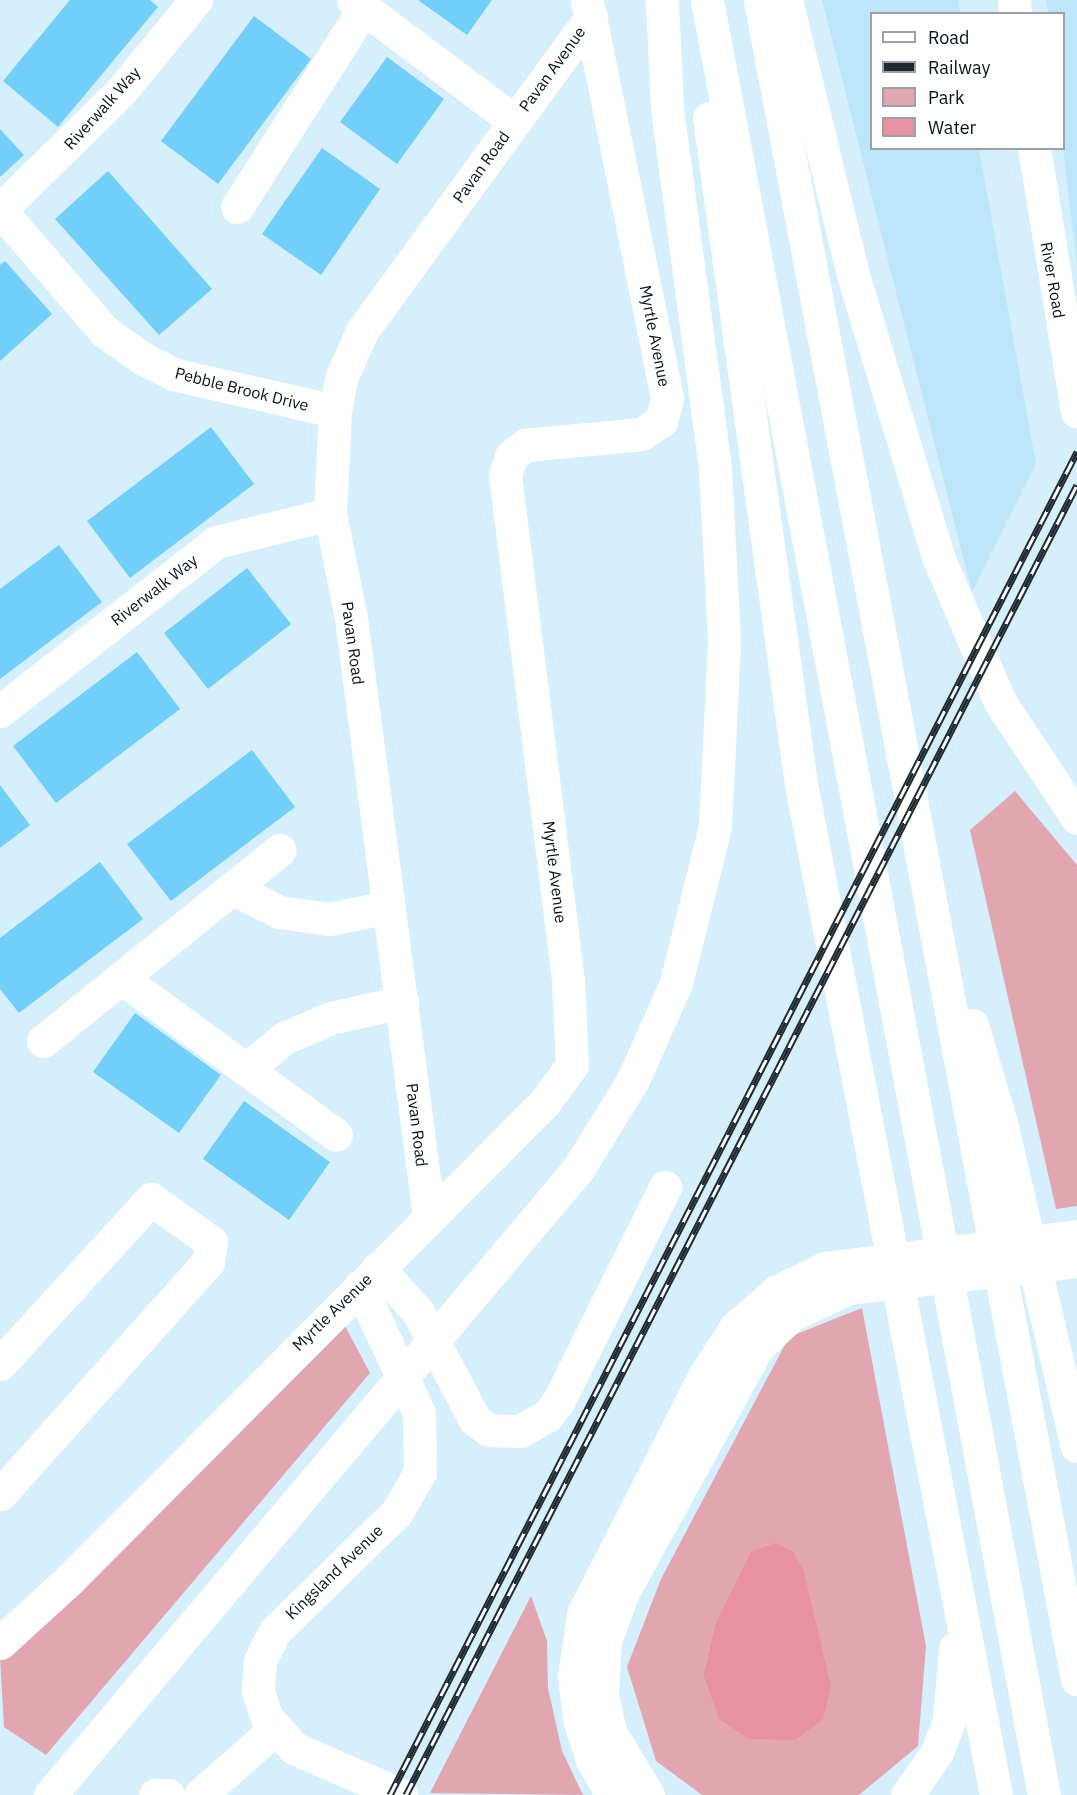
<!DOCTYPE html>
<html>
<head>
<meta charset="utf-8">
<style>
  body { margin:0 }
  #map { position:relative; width:1077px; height:1795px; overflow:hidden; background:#d6effc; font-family:"IBM Plex Sans",sans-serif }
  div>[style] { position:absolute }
  .built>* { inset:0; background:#bee6fa }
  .green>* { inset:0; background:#e1a6b0 }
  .water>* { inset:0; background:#e891a0 }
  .building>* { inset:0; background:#71cff9 }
  .minor>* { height:33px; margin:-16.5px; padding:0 16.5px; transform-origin:16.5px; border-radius:16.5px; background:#fff }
  .highway>* { height:33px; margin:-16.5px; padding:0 16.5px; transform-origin:16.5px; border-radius:16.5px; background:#fff }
  .rail>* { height:7px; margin-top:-3.5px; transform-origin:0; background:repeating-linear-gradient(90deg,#fff 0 14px,#1f2b31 0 28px); box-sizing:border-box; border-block:2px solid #1f2b31 }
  span { translate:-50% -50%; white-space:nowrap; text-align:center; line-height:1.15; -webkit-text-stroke:4.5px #fff; paint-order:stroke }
  .street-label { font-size:16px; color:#081318 }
  .legend { position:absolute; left:870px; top:12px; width:195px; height:138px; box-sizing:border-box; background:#fff; border:2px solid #9ca1a3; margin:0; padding:8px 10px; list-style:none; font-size:18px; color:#081318 }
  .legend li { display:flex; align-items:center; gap:12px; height:30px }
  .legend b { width:30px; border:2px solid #9ca1a3 }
</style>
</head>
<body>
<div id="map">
  <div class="built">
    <i style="clip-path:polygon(822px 0,958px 0,960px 13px,872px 14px,872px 148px,979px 149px,1036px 464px,972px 592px)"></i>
    <i style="clip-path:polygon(1046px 0,1077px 0,1077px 265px,1063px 149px,1064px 14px,1048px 13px)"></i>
  </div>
  <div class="green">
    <i style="clip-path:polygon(1015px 791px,1077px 865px,1077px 1206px,1056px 1209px,970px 830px)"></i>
    <i style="clip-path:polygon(evenodd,862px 1308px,926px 1646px,918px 1746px,859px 1795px,702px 1795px,656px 1761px,627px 1667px,661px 1579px,789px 1337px,862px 1308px,715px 1625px,719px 1718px,703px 1675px,715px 1625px)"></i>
    <i style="clip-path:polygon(345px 1326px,370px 1373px,46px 1755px,4px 1727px,0 1657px)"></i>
    <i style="clip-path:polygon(531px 1596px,547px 1641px,548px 1688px,562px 1751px,583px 1795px,430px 1793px)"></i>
  </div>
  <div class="water">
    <i style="clip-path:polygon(776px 1543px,793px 1552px,803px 1569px,831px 1686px,823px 1719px,795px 1740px,749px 1739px,719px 1719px,703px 1675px,715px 1625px,751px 1552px)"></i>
  </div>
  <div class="building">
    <i style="clip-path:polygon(70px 0,150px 0,158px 7px,58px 127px,3px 81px)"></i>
    <i style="clip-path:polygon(418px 0,492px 0,467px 35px)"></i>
    <i style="clip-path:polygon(254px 16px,311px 59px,218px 184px,161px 141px)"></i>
    <i style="clip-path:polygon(387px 57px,444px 99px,397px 164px,340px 122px)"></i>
    <i style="clip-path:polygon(0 129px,24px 155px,0 177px)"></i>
    <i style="clip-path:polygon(322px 148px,380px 189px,321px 275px,262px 234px)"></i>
    <i style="clip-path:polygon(108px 171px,212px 289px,159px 335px,55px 219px)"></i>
    <i style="clip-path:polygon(5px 261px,52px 314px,0 361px,0 265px)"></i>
    <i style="clip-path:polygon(211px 427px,254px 484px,130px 578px,87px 521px)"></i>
    <i style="clip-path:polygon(59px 545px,102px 602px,0 679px,0 589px)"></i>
    <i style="clip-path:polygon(247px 568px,291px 624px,208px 689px,164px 633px)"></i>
    <i style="clip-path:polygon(137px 652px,180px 709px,56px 803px,13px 746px)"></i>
    <i style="clip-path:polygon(252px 750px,295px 807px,171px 901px,127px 844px)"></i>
    <i style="clip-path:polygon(0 785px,30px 825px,0 848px)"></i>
    <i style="clip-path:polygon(100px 862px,143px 919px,19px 1013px,0 989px,0 938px)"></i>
    <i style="clip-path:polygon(135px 1013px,221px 1075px,179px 1133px,93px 1072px)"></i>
    <i style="clip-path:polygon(244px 1101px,330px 1162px,289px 1220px,203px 1159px)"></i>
  </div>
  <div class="minor">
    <i style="left:353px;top:0;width:201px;rotate:36.9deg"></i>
    <i style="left:1014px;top:0;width:14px;rotate:86deg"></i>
    <i style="left:1034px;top:148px;width:267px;rotate:80.7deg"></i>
    <i style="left:237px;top:207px;width:237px;rotate:-57.4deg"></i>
    <i style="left:0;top:210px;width:160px;rotate:49.3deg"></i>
    <i style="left:104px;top:331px;width:47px;rotate:35.4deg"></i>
    <i style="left:142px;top:358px;width:35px;rotate:27deg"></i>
    <i style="left:173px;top:374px;width:166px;rotate:12.9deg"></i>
    <i style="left:0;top:210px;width:171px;rotate:-44.5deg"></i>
    <i style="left:122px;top:90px;width:117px;rotate:-50.6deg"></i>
    <i style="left:0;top:711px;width:274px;rotate:-38deg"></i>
    <i style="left:216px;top:542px;width:117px;rotate:-13.8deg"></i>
    <i style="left:232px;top:888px;width:53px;rotate:27.1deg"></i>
    <i style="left:279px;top:912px;width:50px;rotate:8deg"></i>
    <i style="left:329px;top:919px;width:61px;rotate:-11.3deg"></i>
    <i style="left:121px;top:978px;width:266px;rotate:36.1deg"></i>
    <i style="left:43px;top:1041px;width:304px;rotate:-38.9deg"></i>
    <i style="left:247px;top:1069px;width:48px;rotate:-40deg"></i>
    <i style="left:284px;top:1038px;width:51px;rotate:-23.1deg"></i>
    <i style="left:331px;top:1018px;width:73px;rotate:-12.7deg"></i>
    <i style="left:429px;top:1217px;width:604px;rotate:-97.42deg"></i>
    <i style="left:351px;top:618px;width:106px;rotate:-101.4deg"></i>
    <i style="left:330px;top:514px;width:103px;rotate:-87.2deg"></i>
    <i style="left:335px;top:411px;width:36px;rotate:-79deg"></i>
    <i style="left:342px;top:376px;width:49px;rotate:-66deg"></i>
    <i style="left:362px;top:331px;width:389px;rotate:-53.9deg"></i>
    <i style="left:378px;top:1268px;width:59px;rotate:47.7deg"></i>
    <i style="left:418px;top:1312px;width:122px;rotate:62.2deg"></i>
    <i style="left:475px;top:1420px;width:17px;rotate:36deg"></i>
    <i style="left:489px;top:1430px;width:31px;rotate:2deg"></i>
    <i style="left:520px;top:1431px;width:31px;rotate:-29deg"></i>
    <i style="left:547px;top:1416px;width:20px;rotate:-53deg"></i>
    <i style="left:559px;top:1400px;width:238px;rotate:-63.5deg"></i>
    <i style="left:360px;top:1286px;width:140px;rotate:65.1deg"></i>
    <i style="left:419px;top:1413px;width:59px;rotate:89deg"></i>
    <i style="left:420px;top:1472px;width:46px;rotate:119.9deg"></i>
    <i style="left:397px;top:1512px;width:170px;rotate:135.7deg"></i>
    <i style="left:275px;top:1631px;width:34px;rotate:117deg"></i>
    <i style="left:260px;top:1661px;width:30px;rotate:94deg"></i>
    <i style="left:258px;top:1691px;width:28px;rotate:72deg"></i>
    <i style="left:267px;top:1718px;width:40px;rotate:48deg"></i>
    <i style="left:294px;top:1748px;width:117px;rotate:23.7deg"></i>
    <i style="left:0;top:1364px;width:224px;rotate:-47.5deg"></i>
    <i style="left:151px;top:1199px;width:74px;rotate:35.6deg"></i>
    <i style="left:211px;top:1242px;width:20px;rotate:99deg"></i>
    <i style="left:208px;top:1262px;width:312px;rotate:131.8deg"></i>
    <i style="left:0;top:1643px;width:95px;rotate:-42.4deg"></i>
    <i style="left:70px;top:1579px;width:673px;rotate:-45.12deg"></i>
    <i style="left:545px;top:1102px;width:46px;rotate:-53.9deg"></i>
    <i style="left:572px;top:1065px;width:85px;rotate:-92.7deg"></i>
    <i style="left:568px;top:980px;width:509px;rotate:-97.11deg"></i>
    <i style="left:505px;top:475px;width:20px;rotate:-72deg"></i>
    <i style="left:511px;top:456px;width:18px;rotate:-38deg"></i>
    <i style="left:525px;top:445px;width:117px;rotate:-5.4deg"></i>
    <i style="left:641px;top:434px;width:24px;rotate:-33deg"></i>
    <i style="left:661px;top:421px;width:24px;rotate:-75deg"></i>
    <i style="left:667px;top:398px;width:406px;rotate:-101.4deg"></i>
    <i style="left:155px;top:1795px;width:13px"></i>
    <i style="left:200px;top:1795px;width:100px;rotate:-41.3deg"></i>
  </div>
  <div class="highway">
    <i style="left:707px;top:0;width:1826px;rotate:79.37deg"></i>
    <i style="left:760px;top:0;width:1709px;rotate:79.31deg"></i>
    <i style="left:786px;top:0;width:286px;rotate:76.3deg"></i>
    <i style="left:854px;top:278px;width:294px;rotate:73.2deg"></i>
    <i style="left:939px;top:559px;width:155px;rotate:66.9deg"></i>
    <i style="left:1000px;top:702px;width:139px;rotate:56.4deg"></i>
    <i style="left:709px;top:118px;width:672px;rotate:82.14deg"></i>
    <i style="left:801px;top:784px;width:1030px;rotate:79.08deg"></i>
    <i style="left:972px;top:1025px;width:102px;rotate:73.5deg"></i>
    <i style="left:1001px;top:1123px;width:332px;rotate:76.8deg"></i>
    <i style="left:50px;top:1795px;width:819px;rotate:-49.85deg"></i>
    <i style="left:578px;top:1169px;width:105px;rotate:-58.3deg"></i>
    <i style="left:633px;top:1080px;width:106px;rotate:-66.1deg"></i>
    <i style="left:676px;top:983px;width:161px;rotate:-76deg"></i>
    <i style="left:715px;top:827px;width:187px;rotate:-87.2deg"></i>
    <i style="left:724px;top:640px;width:172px;rotate:-93deg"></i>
    <i style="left:715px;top:468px;width:363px;rotate:-97.6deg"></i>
    <i style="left:667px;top:108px;width:108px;rotate:-92.7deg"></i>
    <i style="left:612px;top:1795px;width:40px;rotate:-119.7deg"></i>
    <i style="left:592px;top:1760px;width:43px;rotate:-107.6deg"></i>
    <i style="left:579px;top:1719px;width:43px;rotate:-96.6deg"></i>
    <i style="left:574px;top:1676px;width:63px;rotate:-81.7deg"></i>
    <i style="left:583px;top:1614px;width:271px;rotate:-63deg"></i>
    <i style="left:706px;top:1373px;width:54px;rotate:-57.2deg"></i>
    <i style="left:735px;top:1328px;width:55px;rotate:-41.3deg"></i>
    <i style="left:776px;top:1292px;width:55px;rotate:-26.1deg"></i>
    <i style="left:825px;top:1268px;width:254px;rotate:-7.2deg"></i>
    <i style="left:648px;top:1795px;width:74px;rotate:-121.1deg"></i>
    <i style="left:610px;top:1732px;width:39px;rotate:-102deg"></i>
    <i style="left:602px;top:1694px;width:53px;rotate:-86.8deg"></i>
    <i style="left:605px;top:1641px;width:52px;rotate:-69.8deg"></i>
    <i style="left:623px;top:1592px;width:278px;rotate:-61.2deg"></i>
    <i style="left:757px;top:1348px;width:47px;rotate:-44.1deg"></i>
    <i style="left:791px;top:1315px;width:63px;rotate:-25.3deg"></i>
    <i style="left:848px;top:1288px;width:231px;rotate:-6.7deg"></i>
    <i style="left:907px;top:1795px;width:52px;rotate:-55.1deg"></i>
    <i style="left:937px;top:1752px;width:34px;rotate:-69deg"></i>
    <i style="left:949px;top:1720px;width:72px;rotate:-85.2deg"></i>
  </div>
  <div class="rail">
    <i style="left:390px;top:1795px;width:1509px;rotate:-62.91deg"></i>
    <i style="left:406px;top:1795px;width:1472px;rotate:-62.88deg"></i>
  </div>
  <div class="street-label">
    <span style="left:552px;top:69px;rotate:-54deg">Pavan Avenue</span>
    <span style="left:102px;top:108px;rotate:-48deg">Riverwalk Way</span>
    <span style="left:481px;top:167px;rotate:-54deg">Pavan Road</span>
    <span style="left:1053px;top:280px;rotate:80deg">River Road</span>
    <span style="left:655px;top:336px;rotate:79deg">Myrtle Avenue</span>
    <span style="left:242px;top:389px;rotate:14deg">Pebble Brook Drive</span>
    <span style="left:154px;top:590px;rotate:-38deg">Riverwalk Way</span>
    <span style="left:353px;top:643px;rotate:82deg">Pavan Road</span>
    <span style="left:555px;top:872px;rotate:83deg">Myrtle Avenue</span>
    <span style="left:417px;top:1125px;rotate:83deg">Pavan Road</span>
    <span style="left:332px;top:1312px;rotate:-44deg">Myrtle Avenue</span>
    <span style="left:334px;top:1572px;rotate:-44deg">Kingsland Avenue</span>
  </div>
  <ul class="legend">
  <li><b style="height:8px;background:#fff"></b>Road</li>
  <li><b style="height:8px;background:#1f2b31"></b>Railway</li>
  <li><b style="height:16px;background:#e1a6b0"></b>Park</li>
  <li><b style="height:16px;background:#e891a0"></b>Water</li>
  </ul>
</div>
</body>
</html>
